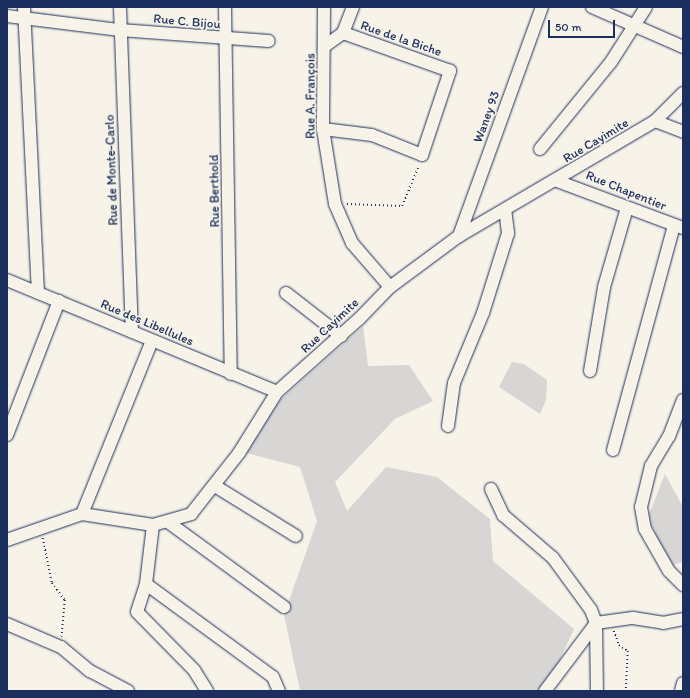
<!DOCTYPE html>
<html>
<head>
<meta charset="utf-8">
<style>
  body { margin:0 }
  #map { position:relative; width:690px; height:698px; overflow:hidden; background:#f7f3e8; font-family:Itim,sans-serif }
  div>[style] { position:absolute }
  .green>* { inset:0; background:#d7d6d4 }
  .path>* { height:1.5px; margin-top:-0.75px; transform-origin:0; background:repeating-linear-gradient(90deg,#1b2f5e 0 1px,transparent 0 4px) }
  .roads { filter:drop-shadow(0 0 1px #1b2f5e) drop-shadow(0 0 1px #1b2f5e) }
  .minor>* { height:12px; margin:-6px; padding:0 6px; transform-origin:6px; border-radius:6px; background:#f7f3e8 }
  span { translate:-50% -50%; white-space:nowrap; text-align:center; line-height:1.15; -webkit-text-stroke:3.5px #f7f3e8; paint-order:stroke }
  .street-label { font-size:13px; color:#1b2f5e }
  .frame { position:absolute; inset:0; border:8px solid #1b2f5e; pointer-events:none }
  .scale { position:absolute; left:548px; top:20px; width:67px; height:18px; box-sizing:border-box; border:2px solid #1b2f5e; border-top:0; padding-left:5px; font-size:12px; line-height:14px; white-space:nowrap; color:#1b2f5e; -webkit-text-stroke:3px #f7f3e8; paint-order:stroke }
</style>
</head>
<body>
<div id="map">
  <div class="green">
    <i style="clip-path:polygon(363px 326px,368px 366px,409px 365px,433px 401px,395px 419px,335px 482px,347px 511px,386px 467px,437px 477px,490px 519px,493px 561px,574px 629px,550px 681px,541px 691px,300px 691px,284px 615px,317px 521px,300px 467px,243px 452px,279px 401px)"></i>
    <i style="clip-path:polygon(512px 362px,524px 364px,547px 380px,546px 400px,540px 414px,499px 387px)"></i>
    <i style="clip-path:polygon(665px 474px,683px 507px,683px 562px,670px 566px,648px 517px)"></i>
  </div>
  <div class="path">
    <i style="left:347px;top:204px;width:55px;rotate:2.1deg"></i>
    <i style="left:402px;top:206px;width:44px;rotate:-67.5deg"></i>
    <i style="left:43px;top:538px;width:46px;rotate:78.7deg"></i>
    <i style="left:52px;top:583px;width:21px;rotate:53deg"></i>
    <i style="left:65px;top:600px;width:37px;rotate:95deg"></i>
    <i style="left:614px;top:631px;width:15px;rotate:70deg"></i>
    <i style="left:619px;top:645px;width:11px;rotate:34deg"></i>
    <i style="left:628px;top:651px;width:40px;rotate:92.9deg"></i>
  </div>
  <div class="roads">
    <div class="minor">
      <i style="left:24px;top:7px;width:286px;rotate:87.2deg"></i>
      <i style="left:120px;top:7px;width:325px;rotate:87.9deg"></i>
      <i style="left:225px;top:7px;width:367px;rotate:89.1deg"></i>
      <i style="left:324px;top:7px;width:122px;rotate:90.5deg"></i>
      <i style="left:323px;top:129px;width:76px;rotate:80.9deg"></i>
      <i style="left:335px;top:204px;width:43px;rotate:66.4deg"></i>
      <i style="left:352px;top:243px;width:58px;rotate:49.2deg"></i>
      <i style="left:592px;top:7px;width:99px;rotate:23.7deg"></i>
      <i style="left:7px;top:16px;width:114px;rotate:7.1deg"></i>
      <i style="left:120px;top:30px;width:149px;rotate:4.2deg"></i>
      <i style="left:325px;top:46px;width:22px;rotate:-36deg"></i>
      <i style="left:343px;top:33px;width:28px;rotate:-69deg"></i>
      <i style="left:655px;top:121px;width:30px;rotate:21deg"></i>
      <i style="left:323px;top:129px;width:49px;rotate:7deg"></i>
      <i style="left:372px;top:135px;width:54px;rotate:21.8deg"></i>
      <i style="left:422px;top:155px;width:89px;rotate:-71.6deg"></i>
      <i style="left:450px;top:71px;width:114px;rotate:-160.4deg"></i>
      <i style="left:540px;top:149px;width:112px;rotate:-50.8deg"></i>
      <i style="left:611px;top:62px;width:65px;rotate:-57.5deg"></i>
      <i style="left:557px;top:181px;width:134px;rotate:20.5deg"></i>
      <i style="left:459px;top:236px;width:244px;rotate:-70.1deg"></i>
      <i style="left:7px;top:280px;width:292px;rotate:22.5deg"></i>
      <i style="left:286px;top:293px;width:70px;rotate:38deg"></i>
      <i style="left:590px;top:371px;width:85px;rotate:-80.5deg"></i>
      <i style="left:604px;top:287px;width:82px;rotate:-73.8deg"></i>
      <i style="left:683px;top:400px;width:39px;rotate:111deg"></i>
      <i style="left:669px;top:436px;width:35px;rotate:121deg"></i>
      <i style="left:651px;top:466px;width:42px;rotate:103.7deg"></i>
      <i style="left:641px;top:507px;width:22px;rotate:80deg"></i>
      <i style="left:645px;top:529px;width:48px;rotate:60.3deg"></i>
      <i style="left:669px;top:571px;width:20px;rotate:45deg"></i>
      <i style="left:448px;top:426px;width:43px;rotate:-82.1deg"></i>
      <i style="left:454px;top:383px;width:76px;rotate:-67.5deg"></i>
      <i style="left:483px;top:313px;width:84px;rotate:-72.6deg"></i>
      <i style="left:508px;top:233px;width:24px;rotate:-97deg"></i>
      <i style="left:7px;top:435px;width:144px;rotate:-68.8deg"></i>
      <i style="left:613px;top:450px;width:233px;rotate:-74.8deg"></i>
      <i style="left:215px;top:486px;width:95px;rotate:31.7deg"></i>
      <i style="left:491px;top:489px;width:29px;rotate:65deg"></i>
      <i style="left:503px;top:515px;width:66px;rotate:40.7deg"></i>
      <i style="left:553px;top:558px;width:64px;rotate:53.8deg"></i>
      <i style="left:591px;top:610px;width:14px;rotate:69deg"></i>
      <i style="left:596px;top:623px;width:68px;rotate:89.2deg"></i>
      <i style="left:82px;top:514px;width:187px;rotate:-68deg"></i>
      <i style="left:168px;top:522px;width:144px;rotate:36.2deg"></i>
      <i style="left:153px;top:525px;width:59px;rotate:96.8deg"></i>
      <i style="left:146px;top:584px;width:157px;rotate:36.2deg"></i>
      <i style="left:273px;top:677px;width:15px;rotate:67deg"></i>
      <i style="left:7px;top:540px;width:79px;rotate:-19.1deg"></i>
      <i style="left:82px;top:514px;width:72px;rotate:8.8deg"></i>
      <i style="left:153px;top:525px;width:40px;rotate:-16deg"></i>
      <i style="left:191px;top:514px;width:78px;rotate:-51.8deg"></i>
      <i style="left:239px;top:453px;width:72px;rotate:-58.1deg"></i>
      <i style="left:277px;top:392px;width:110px;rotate:-41.7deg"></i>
      <i style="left:359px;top:319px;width:45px;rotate:-45.9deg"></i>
      <i style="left:390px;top:287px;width:86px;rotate:-36.5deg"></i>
      <i style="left:459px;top:236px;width:227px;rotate:-30.4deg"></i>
      <i style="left:655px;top:121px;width:40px;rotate:-45deg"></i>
      <i style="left:146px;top:584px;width:29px;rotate:108deg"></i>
      <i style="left:137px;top:612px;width:81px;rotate:45.5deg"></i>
      <i style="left:194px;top:670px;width:25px;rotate:58deg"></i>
      <i style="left:7px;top:624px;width:59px;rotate:23.1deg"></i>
      <i style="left:61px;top:647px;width:38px;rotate:40deg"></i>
      <i style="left:90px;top:671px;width:43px;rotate:27.8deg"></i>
      <i style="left:545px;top:691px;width:85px;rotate:-53.1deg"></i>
      <i style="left:596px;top:623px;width:37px;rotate:-8deg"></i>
      <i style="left:633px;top:618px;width:30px;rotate:9deg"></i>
      <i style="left:663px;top:623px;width:20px;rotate:-11deg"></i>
      <i style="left:681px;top:691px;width:8px;rotate:-76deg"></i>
    </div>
  </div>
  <div class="street-label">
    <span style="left:187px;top:22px;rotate:5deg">Rue C. Bijou</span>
    <span style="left:401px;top:39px;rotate:19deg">Rue de la Biche</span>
    <span style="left:311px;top:96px;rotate:-90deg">Rue A. François</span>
    <span style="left:487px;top:117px;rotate:-70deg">Waney 93</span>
    <span style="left:596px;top:141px;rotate:-31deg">Rue Cayimite</span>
    <span style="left:112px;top:170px;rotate:-92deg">Rue de Monte-Carlo</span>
    <span style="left:215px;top:191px;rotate:-91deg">Rue Berthold</span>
    <span style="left:626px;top:191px;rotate:22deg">Rue Chapentier</span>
    <span style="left:147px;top:323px;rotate:23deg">Rue des Libellules</span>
    <span style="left:330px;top:326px;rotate:-43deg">Rue Cayimite</span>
  </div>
  <div class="frame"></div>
  <div class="scale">50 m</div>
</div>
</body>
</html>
